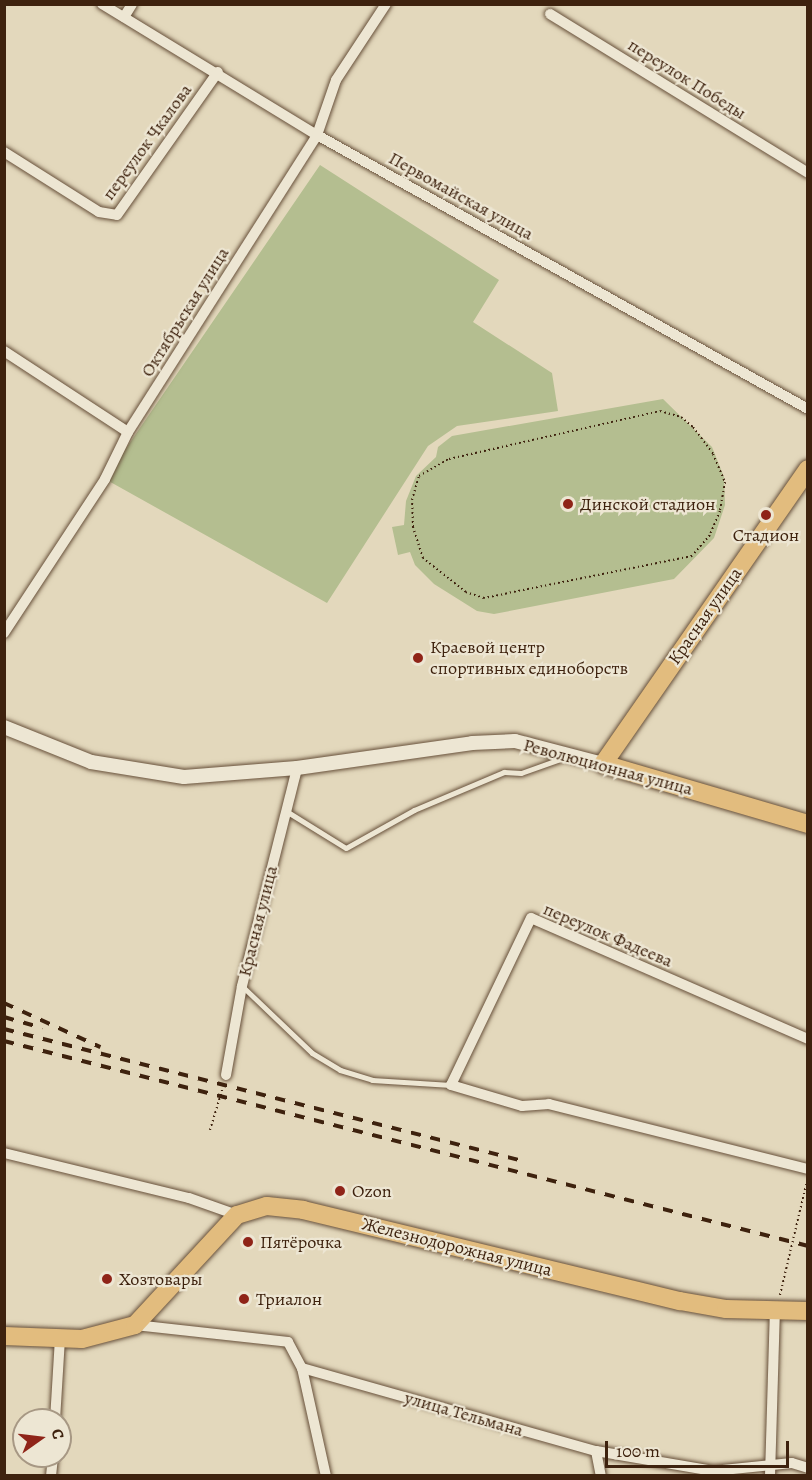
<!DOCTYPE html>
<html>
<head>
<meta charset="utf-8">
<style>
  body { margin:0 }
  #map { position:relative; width:812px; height:1480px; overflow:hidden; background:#e3d8bc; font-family:Alegreya,serif }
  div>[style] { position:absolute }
  .green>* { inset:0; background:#b4be90 }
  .path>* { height:2px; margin-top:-1px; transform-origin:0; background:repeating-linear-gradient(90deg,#3e220e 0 1.5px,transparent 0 4.5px) }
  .roads { filter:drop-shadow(0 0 2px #67503a) drop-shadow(0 0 2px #67503a) }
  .service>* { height:5px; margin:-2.5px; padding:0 2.5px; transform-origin:2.5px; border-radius:2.5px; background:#ede6d3 }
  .minor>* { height:10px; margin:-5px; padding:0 5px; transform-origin:5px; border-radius:5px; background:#ede6d3 }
  .tertiary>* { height:14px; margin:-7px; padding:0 7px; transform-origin:7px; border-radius:7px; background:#ede6d3 }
  .primary>* { height:18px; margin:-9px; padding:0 9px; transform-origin:9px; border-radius:9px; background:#e2bc7e }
  .rail>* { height:4px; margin-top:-2px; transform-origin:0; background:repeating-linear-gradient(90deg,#3e220e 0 10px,transparent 0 20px) }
  .dots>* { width:16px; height:16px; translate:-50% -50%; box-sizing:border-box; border:3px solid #ede6d3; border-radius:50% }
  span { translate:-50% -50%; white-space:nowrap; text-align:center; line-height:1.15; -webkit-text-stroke:4.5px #ede6d3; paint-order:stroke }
  .street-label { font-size:18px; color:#3e220e }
  .poi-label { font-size:18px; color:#3e220e }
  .left { translate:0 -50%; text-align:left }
  .frame { position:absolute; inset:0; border:6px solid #3e220e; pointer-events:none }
  .north { position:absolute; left:12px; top:1408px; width:60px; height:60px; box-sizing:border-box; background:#ede6d3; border:2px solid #a79884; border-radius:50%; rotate:76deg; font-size:16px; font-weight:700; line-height:24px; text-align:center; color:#3e220e }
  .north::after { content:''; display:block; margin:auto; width:21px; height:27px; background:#8f2418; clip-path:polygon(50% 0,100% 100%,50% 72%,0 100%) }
  .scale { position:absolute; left:605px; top:1441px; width:184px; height:27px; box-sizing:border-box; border:3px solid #3e220e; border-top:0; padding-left:8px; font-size:18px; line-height:21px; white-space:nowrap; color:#3e220e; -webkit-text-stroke:4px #ede6d3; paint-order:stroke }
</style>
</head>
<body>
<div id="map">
  <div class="green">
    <i style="clip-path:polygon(320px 165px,499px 280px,473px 322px,552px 373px,558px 411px,457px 426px,428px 446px,327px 603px,105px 479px)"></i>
    <i style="clip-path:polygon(663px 399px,712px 447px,724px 477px,725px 505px,714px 538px,674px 579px,494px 614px,477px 611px,434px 584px,415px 565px,410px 552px,398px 555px,392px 527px,404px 525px,406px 501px,416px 476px,436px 457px,438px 447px,452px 436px)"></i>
  </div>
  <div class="path">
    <i style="left:660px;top:411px;width:22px;rotate:16deg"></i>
    <i style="left:681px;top:417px;width:16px;rotate:40deg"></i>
    <i style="left:693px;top:427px;width:34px;rotate:53deg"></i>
    <i style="left:713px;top:454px;width:30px;rotate:67deg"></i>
    <i style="left:725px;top:482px;width:29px;rotate:100deg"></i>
    <i style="left:720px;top:511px;width:26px;rotate:113deg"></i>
    <i style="left:710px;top:535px;width:28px;rotate:131deg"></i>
    <i style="left:692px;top:556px;width:212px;rotate:168.6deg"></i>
    <i style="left:484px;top:598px;width:19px;rotate:-162deg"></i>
    <i style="left:466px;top:592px;width:55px;rotate:-141.7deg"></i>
    <i style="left:423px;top:558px;width:33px;rotate:-108deg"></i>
    <i style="left:413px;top:527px;width:27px;rotate:-92deg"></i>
    <i style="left:412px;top:500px;width:25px;rotate:-74deg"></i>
    <i style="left:419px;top:476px;width:34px;rotate:-30deg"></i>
    <i style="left:449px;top:459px;width:216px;rotate:-12.8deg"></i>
    <i style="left:210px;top:1130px;width:45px;rotate:-73.2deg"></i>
    <i style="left:780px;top:1295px;width:117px;rotate:-76.7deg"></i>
  </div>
  <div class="roads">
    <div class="service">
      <i style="left:286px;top:811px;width:70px;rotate:31.7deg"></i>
      <i style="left:346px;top:848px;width:78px;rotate:-29.2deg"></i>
      <i style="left:414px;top:810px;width:98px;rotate:-22.9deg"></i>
      <i style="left:504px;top:772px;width:17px;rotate:3deg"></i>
      <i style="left:521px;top:773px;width:48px;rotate:-19.6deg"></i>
      <i style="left:243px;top:987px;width:95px;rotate:43.7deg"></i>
      <i style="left:312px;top:1053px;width:33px;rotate:31deg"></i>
      <i style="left:340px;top:1070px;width:34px;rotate:17deg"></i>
      <i style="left:372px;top:1080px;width:79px;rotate:3.6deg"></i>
    </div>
    <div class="minor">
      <i style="left:102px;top:4px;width:252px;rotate:31.4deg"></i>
      <i style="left:317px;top:135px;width:562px;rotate:29.16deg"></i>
      <i style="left:550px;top:14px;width:303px;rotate:31.6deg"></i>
      <i style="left:124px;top:17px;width:15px;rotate:-58deg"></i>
      <i style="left:4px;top:152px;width:112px;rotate:32.3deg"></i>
      <i style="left:99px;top:212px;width:18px;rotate:9deg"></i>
      <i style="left:117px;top:215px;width:175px;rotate:-54.8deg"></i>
      <i style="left:4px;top:351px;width:148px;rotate:33.2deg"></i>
      <i style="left:4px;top:633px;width:184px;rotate:-56.7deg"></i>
      <i style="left:105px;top:479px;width:52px;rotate:-63.9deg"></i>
      <i style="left:128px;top:432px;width:352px;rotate:-57.5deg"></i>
      <i style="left:317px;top:135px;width:58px;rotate:-70.9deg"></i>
      <i style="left:336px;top:80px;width:91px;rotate:-56.7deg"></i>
      <i style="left:808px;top:1039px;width:302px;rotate:-156.4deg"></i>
      <i style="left:531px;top:918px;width:185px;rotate:115.6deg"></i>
      <i style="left:451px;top:1085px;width:74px;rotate:16.5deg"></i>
      <i style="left:522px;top:1106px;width:27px;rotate:-4deg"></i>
      <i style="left:549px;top:1104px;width:267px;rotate:14.1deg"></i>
      <i style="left:226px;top:1075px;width:90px;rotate:-79.8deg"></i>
      <i style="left:242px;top:986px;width:225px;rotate:-75.8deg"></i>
      <i style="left:4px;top:1153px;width:190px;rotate:13.7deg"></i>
      <i style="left:189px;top:1198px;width:51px;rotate:19.5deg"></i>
      <i style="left:135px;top:1325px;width:154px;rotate:6.3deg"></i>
      <i style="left:288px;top:1342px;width:30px;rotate:62deg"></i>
      <i style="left:302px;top:1368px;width:305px;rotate:15.8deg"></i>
      <i style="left:596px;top:1451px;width:119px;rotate:9.7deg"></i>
      <i style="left:713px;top:1471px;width:79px;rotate:-5.8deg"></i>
      <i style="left:792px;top:1463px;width:17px;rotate:17deg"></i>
      <i style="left:302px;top:1368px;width:111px;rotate:77.5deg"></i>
      <i style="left:55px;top:1420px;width:81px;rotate:-86.5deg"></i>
      <i style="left:596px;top:1451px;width:25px;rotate:79deg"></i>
      <i style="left:51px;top:1476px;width:20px;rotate:-84deg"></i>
      <i style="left:770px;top:1476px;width:164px;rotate:-88.3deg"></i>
    </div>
    <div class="tertiary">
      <i style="left:4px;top:727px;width:94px;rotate:21.9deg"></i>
      <i style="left:91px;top:762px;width:94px;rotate:9.2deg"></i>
      <i style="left:184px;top:777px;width:113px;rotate:-4.6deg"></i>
      <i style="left:297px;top:768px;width:177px;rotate:-8.1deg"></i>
      <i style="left:472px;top:743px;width:43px;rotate:-2.7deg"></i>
      <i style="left:515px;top:741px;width:91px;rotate:14.6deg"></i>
    </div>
    <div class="primary">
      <i style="left:808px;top:469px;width:359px;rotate:124.8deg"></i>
      <i style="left:603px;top:764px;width:214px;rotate:16.3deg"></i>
      <i style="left:4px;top:1336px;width:78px;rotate:2.2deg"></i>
      <i style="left:82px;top:1339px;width:55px;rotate:-14.8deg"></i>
      <i style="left:135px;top:1325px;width:150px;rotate:-47.2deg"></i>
      <i style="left:237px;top:1215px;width:31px;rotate:-17deg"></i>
      <i style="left:267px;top:1206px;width:36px;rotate:6deg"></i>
      <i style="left:303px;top:1210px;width:388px;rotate:13.6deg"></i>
      <i style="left:680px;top:1301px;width:47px;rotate:9.9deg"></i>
      <i style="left:726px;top:1309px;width:82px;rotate:1.4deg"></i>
    </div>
  </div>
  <div class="rail">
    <i style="left:4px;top:1003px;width:106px;rotate:24.6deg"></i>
    <i style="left:4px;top:1017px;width:40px;rotate:16deg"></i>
    <i style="left:4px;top:1029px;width:531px;rotate:14.27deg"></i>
    <i style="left:4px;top:1041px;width:830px;rotate:14.3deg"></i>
  </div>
  <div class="dots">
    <i style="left:568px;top:504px;background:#8f2418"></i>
    <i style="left:766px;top:515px;background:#8f2418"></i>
    <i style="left:418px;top:658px;background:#8f2418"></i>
    <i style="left:340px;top:1191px;background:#8f2418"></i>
    <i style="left:248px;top:1242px;background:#8f2418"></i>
    <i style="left:107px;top:1279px;background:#8f2418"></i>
    <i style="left:244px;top:1299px;background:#8f2418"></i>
  </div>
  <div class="street-label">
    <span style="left:687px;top:79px;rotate:32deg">переулок Победы</span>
    <span style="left:147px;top:142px;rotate:-54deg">переулок Чкалова</span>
    <span style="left:461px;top:196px;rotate:29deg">Первомайская улица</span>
    <span style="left:185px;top:312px;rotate:-58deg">Октябрьская улица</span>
    <span style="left:705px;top:616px;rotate:-55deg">Красная улица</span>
    <span style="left:608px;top:767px;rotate:15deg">Революционная улица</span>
    <span style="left:258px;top:921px;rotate:-76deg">Красная улица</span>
    <span style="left:608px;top:935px;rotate:23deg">переулок Фадеева</span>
    <span style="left:457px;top:1247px;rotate:14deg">Железнодорожная улица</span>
    <span style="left:464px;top:1414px;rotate:16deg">улица Тельмана</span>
  </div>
  <div class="poi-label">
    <span class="left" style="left:580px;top:504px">Динской стадион</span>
    <span style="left:766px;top:535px">Стадион</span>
    <span class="left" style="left:430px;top:658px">Краевой центр<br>спортивных единоборств</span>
    <span class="left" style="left:352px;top:1191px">Ozon</span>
    <span class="left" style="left:260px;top:1242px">Пятёрочка</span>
    <span class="left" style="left:119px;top:1279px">Хозтовары</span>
    <span class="left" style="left:256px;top:1299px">Триалон</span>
  </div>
  <div class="frame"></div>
  <div class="north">С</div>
  <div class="scale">100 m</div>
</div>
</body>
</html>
